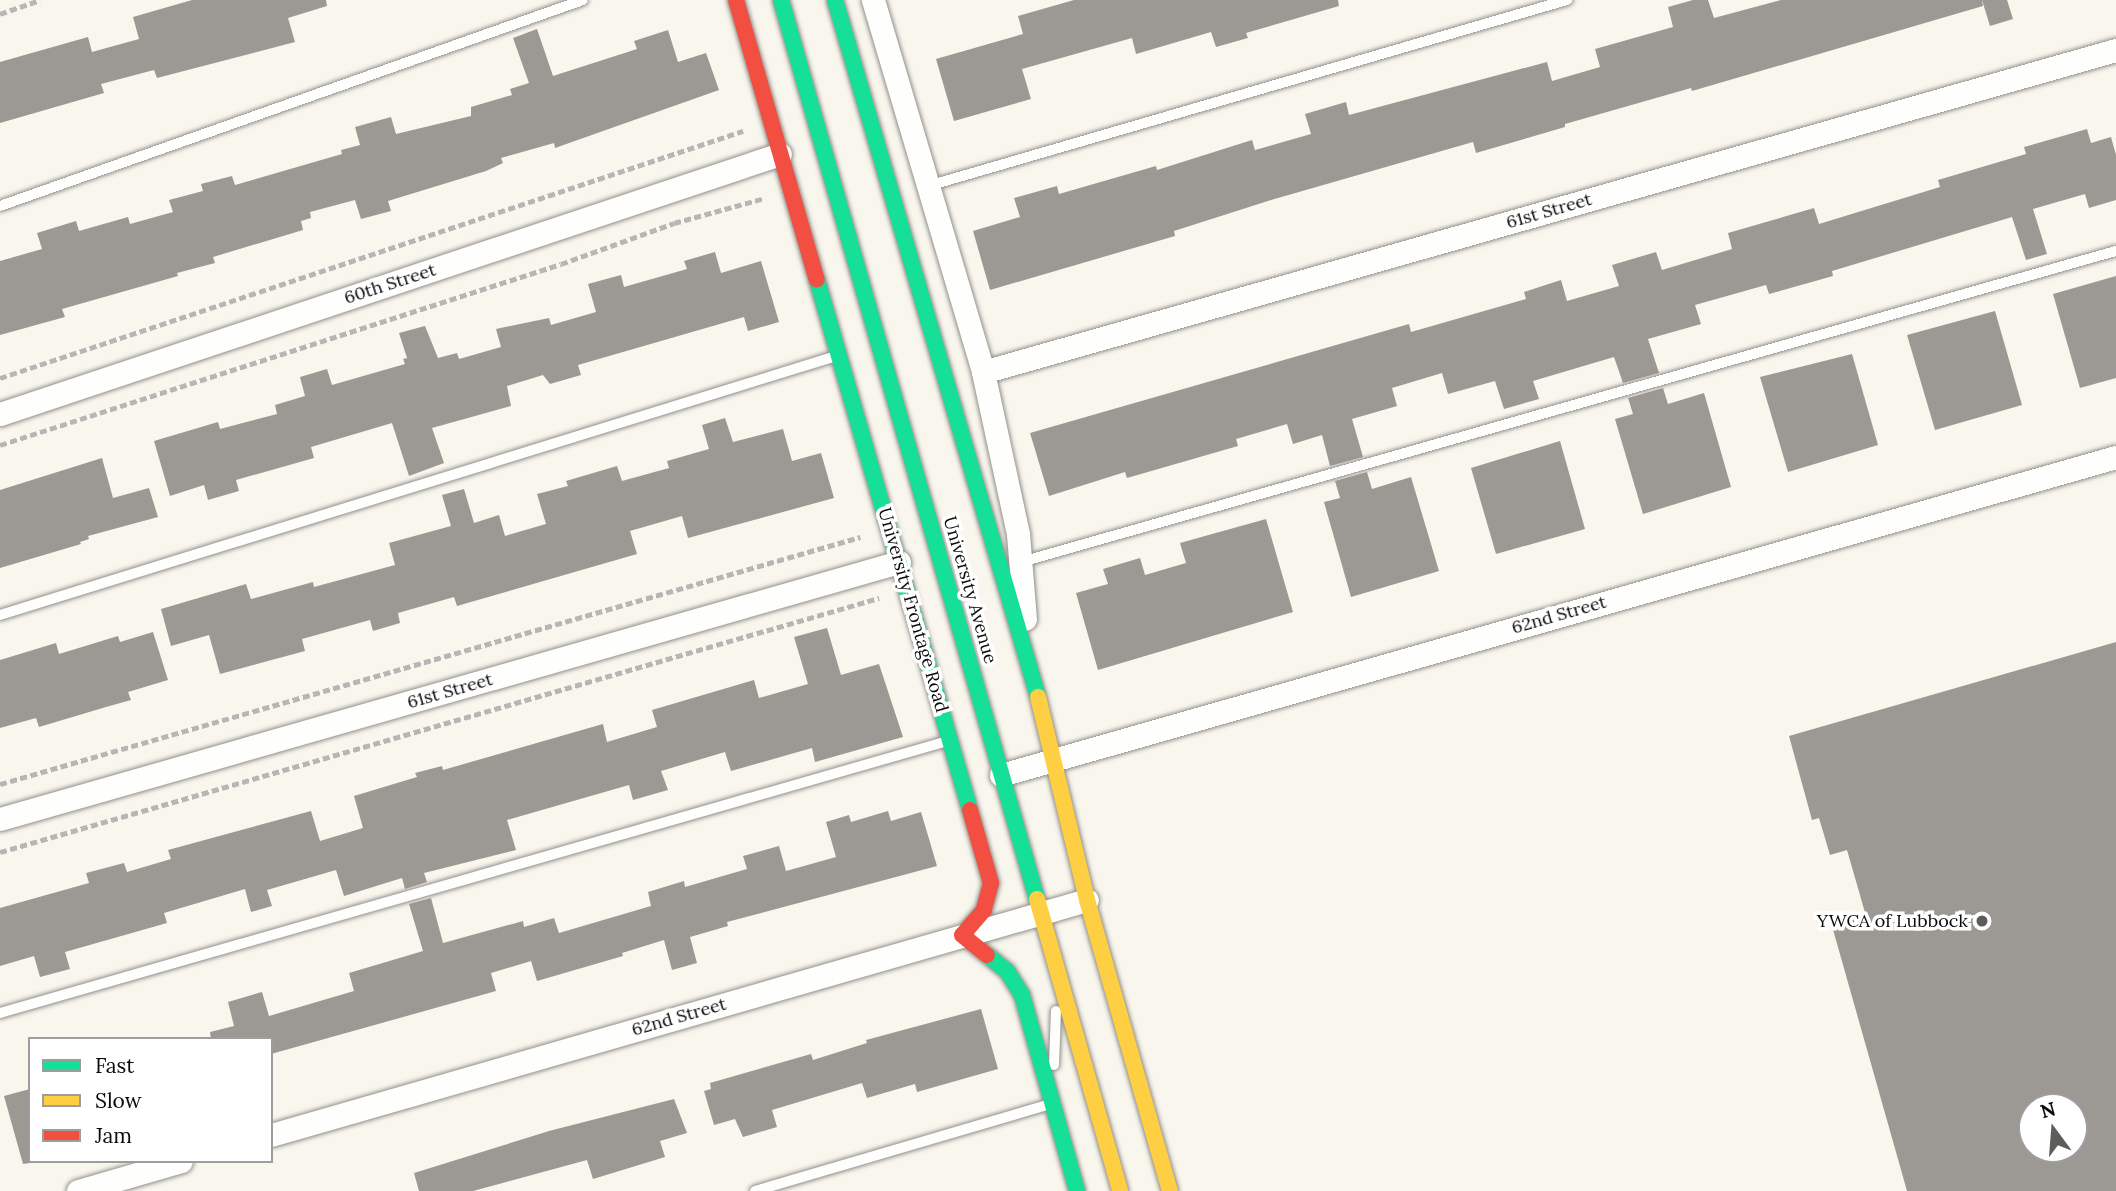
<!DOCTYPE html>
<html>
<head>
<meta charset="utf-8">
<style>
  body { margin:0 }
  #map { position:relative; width:2116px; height:1191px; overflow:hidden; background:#f9f6ed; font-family:Lora,serif }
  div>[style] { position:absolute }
  .building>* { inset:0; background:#9c9893 }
  .path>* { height:4.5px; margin-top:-2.25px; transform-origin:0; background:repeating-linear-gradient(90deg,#b7b6b5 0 7px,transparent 0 10.5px) }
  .roads { filter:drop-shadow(0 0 2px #92908c) drop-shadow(0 0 2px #92908c) }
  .lane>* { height:10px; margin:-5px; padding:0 5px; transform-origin:5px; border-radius:5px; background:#fefefc }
  .street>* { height:23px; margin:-11.5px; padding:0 11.5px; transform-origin:11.5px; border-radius:11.5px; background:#fefefc }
  .fast>* { height:16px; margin:-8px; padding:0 8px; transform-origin:8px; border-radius:8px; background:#16e098 }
  .slow>* { height:16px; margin:-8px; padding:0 8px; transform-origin:8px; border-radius:8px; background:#ffcf43 }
  .jam>* { height:16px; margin:-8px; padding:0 8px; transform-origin:8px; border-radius:8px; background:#f24e42 }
  .dots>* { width:19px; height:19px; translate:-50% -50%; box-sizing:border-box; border:4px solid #fff; border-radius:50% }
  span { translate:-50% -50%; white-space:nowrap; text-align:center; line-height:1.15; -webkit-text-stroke:7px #fff; paint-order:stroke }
  .street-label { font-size:18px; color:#0a0a0a }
  .poi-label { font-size:18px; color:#0a0a0a }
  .right { translate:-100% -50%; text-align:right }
  .legend { position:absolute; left:28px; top:1037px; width:245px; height:126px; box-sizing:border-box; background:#fff; border:2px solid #9d9d9d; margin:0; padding:9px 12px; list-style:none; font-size:21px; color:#0a0a0a }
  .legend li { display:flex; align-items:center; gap:14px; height:35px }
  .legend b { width:35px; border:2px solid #9d9d9d }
  .north { position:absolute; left:2018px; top:1093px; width:70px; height:70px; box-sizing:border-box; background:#fff; border:2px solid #9d9d9d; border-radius:50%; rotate:344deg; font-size:19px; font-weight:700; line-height:28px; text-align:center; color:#0a0a0a }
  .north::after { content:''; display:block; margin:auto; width:24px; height:32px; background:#5e5d59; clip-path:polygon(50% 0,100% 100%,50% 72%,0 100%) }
</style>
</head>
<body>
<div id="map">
  <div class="building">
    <i style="clip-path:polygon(192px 0,326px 0,327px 6px,288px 18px,295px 42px,157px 78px,154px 70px,101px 84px,104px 93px,0 123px,0 62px,88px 37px,92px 52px,139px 39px,133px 17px)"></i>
    <i style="clip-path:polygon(1074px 0,1338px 0,1339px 6px,1246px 33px,1248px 38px,1216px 47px,1211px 32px,1136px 54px,1132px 38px,1022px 69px,1031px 99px,954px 121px,936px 59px,1023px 34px,1018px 16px)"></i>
    <i style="clip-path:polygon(1693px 0,1708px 0,1714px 18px,1781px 0,1982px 0,1983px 6px,1692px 91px,1691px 88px,1565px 124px,1565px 127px,1476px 153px,1473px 142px,1271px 200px,1174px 231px,1175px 236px,990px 290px,973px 231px,1020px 217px,1014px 198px,1057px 186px,1059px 194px,1156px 166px,1157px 170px,1252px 140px,1255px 150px,1311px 134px,1305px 114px,1346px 102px,1349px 115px,1547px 62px,1552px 81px,1600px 67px,1595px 49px,1673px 27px,1668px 7px)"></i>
    <i style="clip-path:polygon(1982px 0,2007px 0,2013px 19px,1990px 26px)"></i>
    <i style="clip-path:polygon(537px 29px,553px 76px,637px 49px,634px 41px,668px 30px,678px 62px,706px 53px,719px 90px,555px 148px,554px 143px,501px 158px,503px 163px,486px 171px,388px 201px,391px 211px,361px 219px,355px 200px,310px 212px,311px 218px,301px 221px,303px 230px,213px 257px,215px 263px,177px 273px,178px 276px,62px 309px,65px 317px,0 335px,0 261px,42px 249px,37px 233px,76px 221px,79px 231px,128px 217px,130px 224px,173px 212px,169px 200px,203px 191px,201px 184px,232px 176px,235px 185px,342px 154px,341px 150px,360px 145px,355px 127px,391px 117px,396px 134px,471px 116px,471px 107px,512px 95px,510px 89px,529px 83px,513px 38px)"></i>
    <i style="clip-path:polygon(2087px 129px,2091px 143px,2111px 137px,2116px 155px,2116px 200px,2089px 208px,2085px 194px,2033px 209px,2047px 254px,2026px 260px,2012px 217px,1832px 271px,1833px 276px,1769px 294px,1766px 285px,1695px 305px,1701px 324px,1648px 339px,1659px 373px,1623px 383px,1614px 357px,1533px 381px,1539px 399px,1504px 409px,1495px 381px,1448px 394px,1442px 373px,1392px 388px,1397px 406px,1352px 419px,1363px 457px,1330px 466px,1322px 435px,1293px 444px,1287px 424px,1236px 439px,1238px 446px,1127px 478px,1125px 472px,1049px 496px,1030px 433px,1409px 324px,1411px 332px,1526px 299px,1524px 292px,1561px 280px,1567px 301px,1619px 286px,1612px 265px,1656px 252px,1662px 270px,1732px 249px,1728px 233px,1814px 208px,1819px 224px,1940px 187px,1938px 180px,2026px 154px,2024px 147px)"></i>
    <i style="clip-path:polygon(715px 252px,721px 273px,761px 261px,779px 322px,748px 331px,744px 317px,578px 365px,581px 375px,550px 384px,543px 375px,507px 386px,511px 406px,432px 428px,444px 463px,409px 476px,392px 423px,311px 447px,314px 458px,236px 480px,239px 491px,208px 500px,204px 485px,170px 496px,154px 441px,218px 422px,220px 429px,277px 414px,275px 405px,305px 396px,300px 377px,327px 369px,332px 385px,405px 364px,403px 359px,407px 358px,399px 333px,425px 326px,438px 358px,457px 353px,459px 359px,501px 347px,496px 329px,549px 318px,551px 325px,596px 312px,588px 284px,621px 275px,624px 287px,687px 269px,684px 261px)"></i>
    <i style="clip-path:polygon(2116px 276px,2116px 378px,2080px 388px,2053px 294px)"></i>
    <i style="clip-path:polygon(1995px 311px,2022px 405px,1935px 430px,1907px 335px)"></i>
    <i style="clip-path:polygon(1852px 354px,1878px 445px,1788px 472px,1760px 377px)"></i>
    <i style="clip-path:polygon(1663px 388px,1668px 404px,1704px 393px,1731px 487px,1643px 514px,1615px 419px,1633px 414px,1628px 398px)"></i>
    <i style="clip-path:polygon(725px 418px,733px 442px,783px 429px,792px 461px,821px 453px,834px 498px,688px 538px,682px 516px,630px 531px,637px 554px,457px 606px,454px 597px,398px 613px,400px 623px,373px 631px,370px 620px,302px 639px,305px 651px,220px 674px,209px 635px,171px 646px,161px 609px,246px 584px,251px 599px,313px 582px,314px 587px,395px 565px,389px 543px,451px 526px,442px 495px,464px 489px,474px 523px,499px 515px,505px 536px,546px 524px,537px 494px,568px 486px,566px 481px,617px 466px,622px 481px,669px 468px,667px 461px,709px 449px,702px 425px)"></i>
    <i style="clip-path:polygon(1560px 441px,1585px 529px,1496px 554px,1471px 468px)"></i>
    <i style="clip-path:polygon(102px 458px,113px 498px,149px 488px,158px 517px,88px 536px,89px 539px,80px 542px,81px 544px,0 568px,0 490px)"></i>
    <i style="clip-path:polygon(1367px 472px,1372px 489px,1411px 477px,1439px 571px,1351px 597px,1324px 502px,1340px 498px,1335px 481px)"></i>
    <i style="clip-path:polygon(1266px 519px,1293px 612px,1098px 670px,1076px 593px,1108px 584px,1103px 569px,1140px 558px,1145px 575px,1186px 563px,1180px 543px)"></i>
    <i style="clip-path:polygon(827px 628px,841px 675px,879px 664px,903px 737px,815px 762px,812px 748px,731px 771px,725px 752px,661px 771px,668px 790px,633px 800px,629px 785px,507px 820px,516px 850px,424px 873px,427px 882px,405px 889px,402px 878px,344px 896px,336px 870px,267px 890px,272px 906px,251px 912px,245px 889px,164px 913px,167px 923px,65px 952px,70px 969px,40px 977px,34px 956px,0 966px,0 908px,89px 883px,86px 873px,124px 863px,127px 872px,171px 859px,168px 850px,311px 811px,320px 841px,363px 828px,354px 796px,417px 777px,415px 773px,442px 766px,443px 770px,603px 724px,607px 742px,657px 727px,652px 710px,754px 680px,759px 698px,808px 684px,794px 637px)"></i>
    <i style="clip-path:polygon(153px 632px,168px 680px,128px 692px,131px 700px,106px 707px,39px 727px,36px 718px,0 728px,0 660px,56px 643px,59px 654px,118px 636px,120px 642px)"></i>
    <i style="clip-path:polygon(evenodd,2116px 642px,2116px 1191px,1907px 1191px,1832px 926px,1866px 916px,1847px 850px,1830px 855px,1819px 818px,1812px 820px,1789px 736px,2116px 642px,2032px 1107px,2074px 1107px,2074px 1149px,2032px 1149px,2032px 1107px)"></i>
    <i style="clip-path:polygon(888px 811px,891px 821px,921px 812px,937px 866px,727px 922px,728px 926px,690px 937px,697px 963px,672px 970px,664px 940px,622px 953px,623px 956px,537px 981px,531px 961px,491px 973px,496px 991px,271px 1054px,271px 1039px,211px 1039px,210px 1032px,234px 1026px,228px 1002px,262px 992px,269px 1016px,354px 991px,349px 973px,423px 951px,409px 904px,431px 898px,443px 943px,523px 921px,524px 927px,554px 918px,559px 933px,651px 906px,648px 892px,684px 881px,685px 887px,747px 869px,743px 856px,779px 846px,786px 871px,836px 857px,826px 822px,849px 815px,851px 822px)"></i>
    <i style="clip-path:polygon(981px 1009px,998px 1069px,917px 1092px,915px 1084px,867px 1098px,862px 1083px,772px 1110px,777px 1127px,743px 1137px,735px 1119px,714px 1125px,704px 1091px,711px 1089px,710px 1083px,811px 1054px,813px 1060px,867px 1043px,866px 1040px)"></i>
    <i style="clip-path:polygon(30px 1089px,30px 1163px,23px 1164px,4px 1096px)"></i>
    <i style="clip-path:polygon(674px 1099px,687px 1133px,660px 1141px,665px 1157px,593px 1179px,587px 1160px,473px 1191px,419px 1191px,414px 1173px,549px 1131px)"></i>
  </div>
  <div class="path">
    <i style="left:0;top:14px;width:42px;rotate:-19.3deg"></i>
    <i style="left:0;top:378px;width:783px;rotate:-18.39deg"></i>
    <i style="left:0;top:445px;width:589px;rotate:-17.88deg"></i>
    <i style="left:561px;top:264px;width:120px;rotate:-19.9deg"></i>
    <i style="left:674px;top:223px;width:94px;rotate:-15.4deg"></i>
    <i style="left:0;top:784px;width:895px;rotate:-16.02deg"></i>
    <i style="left:0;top:852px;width:915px;rotate:-16.12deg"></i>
  </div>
  <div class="roads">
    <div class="lane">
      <i style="left:928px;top:186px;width:666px;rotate:-16.23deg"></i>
      <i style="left:0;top:206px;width:618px;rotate:-19.46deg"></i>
      <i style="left:1021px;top:562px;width:1138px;rotate:-15.86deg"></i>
      <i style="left:0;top:615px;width:875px;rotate:-17.21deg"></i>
      <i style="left:0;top:1013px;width:986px;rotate:-16.01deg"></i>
      <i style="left:1054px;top:1065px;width:54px;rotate:-87.9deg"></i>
      <i style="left:755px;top:1191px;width:308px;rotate:-16.4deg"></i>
    </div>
    <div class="street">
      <i style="left:873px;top:0;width:388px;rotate:73.5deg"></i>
      <i style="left:983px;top:372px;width:166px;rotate:77.8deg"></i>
      <i style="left:1018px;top:534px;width:85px;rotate:85.3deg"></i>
      <i style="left:983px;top:372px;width:1178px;rotate:-15.87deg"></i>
      <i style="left:0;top:414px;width:822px;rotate:-18.43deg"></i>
      <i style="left:1001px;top:775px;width:1159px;rotate:-15.92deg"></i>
      <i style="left:0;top:819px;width:935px;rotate:-15.95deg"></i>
      <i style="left:271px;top:1135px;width:849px;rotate:-16.07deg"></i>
      <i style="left:78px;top:1191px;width:107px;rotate:-16.2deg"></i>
    </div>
    <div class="fast">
      <i style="left:781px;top:0;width:935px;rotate:74.11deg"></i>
      <i style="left:835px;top:0;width:726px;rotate:73.76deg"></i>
      <i style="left:817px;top:280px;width:552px;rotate:73.9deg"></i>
      <i style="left:987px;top:955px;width:26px;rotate:39deg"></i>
      <i style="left:1007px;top:971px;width:28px;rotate:58deg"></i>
      <i style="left:1022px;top:995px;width:204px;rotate:74.3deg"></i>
    </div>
    <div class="slow">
      <i style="left:1038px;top:697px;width:209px;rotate:76.4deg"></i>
      <i style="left:1087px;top:900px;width:303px;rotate:74.1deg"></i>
      <i style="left:1037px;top:899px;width:304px;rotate:74.1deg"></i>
    </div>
    <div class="jam">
      <i style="left:736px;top:0;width:291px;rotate:73.9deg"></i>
      <i style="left:970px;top:810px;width:76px;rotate:74deg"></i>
      <i style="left:991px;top:883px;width:28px;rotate:105deg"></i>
      <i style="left:984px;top:910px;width:33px;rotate:131deg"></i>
      <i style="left:962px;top:935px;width:32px;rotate:39deg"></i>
    </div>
  </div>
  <div class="dots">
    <i style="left:1982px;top:921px;background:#5e5d59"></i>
  </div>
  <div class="street-label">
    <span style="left:1549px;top:211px;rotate:-16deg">61st Street</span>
    <span style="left:390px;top:284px;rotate:-18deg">60th Street</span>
    <span style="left:970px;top:590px;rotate:74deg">University Avenue</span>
    <span style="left:913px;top:610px;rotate:74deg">University Frontage Road</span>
    <span style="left:1559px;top:615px;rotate:-16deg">62nd Street</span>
    <span style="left:450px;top:691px;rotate:-16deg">61st Street</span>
    <span style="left:679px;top:1017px;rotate:-16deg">62nd Street</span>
  </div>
  <div class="poi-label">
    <span class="right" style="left:1968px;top:921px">YWCA of Lubbock</span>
  </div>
  <ul class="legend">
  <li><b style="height:9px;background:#16e098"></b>Fast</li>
  <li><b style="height:9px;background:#ffcf43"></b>Slow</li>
  <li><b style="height:9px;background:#f24e42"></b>Jam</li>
  </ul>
  <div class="north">N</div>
</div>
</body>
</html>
